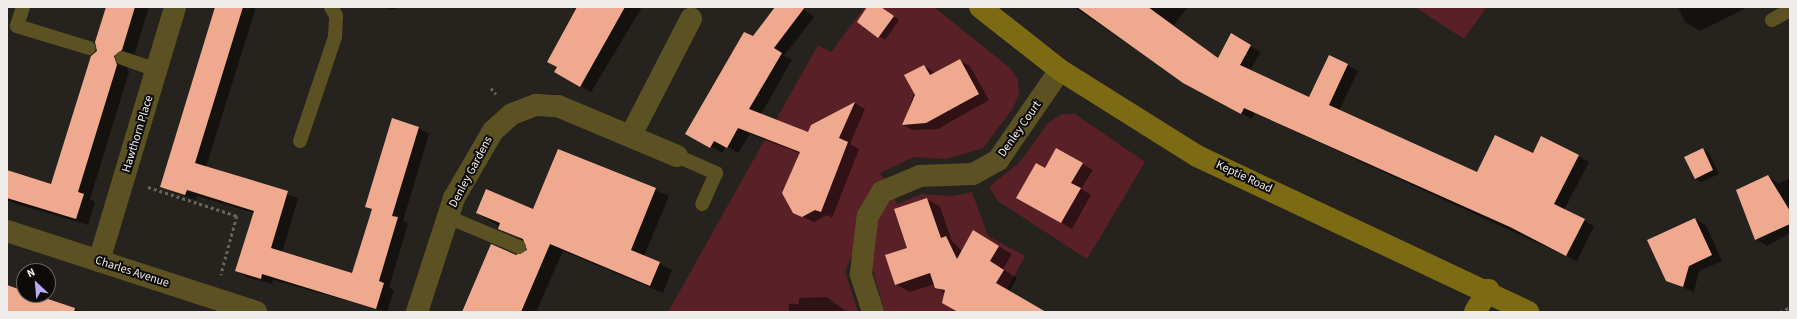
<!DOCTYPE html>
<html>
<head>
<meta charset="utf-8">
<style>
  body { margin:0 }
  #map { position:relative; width:1797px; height:319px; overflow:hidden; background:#26221d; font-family:"Source Sans 3",sans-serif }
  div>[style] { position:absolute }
  .green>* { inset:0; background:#5a2028 }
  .shadow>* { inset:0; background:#0007 }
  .building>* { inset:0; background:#eea98e }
  .path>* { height:2.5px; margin-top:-1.25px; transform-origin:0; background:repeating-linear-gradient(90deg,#66625e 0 3px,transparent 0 6px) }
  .service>* { height:14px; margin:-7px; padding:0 7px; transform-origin:7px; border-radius:7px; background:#5c5122 }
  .minor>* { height:22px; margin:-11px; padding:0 11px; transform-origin:11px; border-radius:11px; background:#5c5122 }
  .secondary>* { height:22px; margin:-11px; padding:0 11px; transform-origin:11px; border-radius:11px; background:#7d6b14 }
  span { translate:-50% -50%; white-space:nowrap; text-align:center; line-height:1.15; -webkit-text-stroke:4px #0d0b09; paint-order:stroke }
  .street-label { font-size:12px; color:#efece9 }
  .frame { position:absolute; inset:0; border:8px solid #efece9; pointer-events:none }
  .north { position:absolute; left:16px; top:263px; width:40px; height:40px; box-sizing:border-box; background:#0d0b09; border:1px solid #676563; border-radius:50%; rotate:334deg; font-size:11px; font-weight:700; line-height:16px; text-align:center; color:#efece9 }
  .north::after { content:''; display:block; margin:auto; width:14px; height:18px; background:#b9abf7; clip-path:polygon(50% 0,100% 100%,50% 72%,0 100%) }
</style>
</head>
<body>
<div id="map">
  <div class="green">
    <i style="clip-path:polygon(865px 7px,934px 7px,1011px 69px,1018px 80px,1019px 94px,1013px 108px,983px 148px,946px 159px,914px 157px,880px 173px,885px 180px,845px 271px,858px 312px,668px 312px,818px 45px,831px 52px)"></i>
    <i style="clip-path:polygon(1415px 7px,1487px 7px,1464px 39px)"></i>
    <i style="clip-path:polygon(1062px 114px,1075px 114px,1145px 162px,1087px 259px,998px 201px,989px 187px,1019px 163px,1048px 123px)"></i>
    <i style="clip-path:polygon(972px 192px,988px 236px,1025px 256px,994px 312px,885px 312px,869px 258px,878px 211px,893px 196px,897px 204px,922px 194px,952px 196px)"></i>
  </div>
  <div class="shadow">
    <i style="clip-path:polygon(107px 7px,149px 7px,134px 56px,125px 63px,129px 72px,90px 199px,95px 202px,88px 225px,7px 201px,7px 172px,52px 185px,98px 51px)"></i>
    <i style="clip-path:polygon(216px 7px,256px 7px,206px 167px,298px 198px,282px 253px,353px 274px,372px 210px,366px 207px,418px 128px,429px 134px,403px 221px,408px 224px,389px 287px,394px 290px,387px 312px,273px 280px,272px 284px,247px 277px,237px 271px,254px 213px,197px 196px,196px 200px,161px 187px)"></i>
    <i style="clip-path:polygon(384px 7px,401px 7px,390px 10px)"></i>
    <i style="clip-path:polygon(579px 7px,642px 7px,591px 92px,555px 72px)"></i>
    <i style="clip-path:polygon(776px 7px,801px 7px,814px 17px,784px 56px,792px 60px,761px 114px,809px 133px,812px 126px,855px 103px,865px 109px,850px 144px,859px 149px,832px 218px,827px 215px,814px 222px,793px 212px,783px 193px,799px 153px,750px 134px,738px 153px,726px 146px,722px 153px,687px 133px)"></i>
    <i style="clip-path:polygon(869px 7px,881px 7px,899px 20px,885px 40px,858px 22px)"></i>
    <i style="clip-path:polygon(1074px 7px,1188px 7px,1174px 25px,1219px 59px,1231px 35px,1261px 52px,1250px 70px,1309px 98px,1330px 56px,1358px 71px,1339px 111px,1477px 173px,1533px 154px,1542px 137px,1589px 162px,1564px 210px,1594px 226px,1577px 261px,1255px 113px,1252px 119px,1194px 89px)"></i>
    <i style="clip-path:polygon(1678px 7px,1748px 7px,1700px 31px,1685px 22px)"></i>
    <i style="clip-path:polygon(959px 60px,970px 66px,989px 100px,938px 129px,913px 130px,903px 125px,924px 66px,935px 73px)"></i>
    <i style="clip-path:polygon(1057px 149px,1093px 170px,1081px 189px,1091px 195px,1072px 229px,1018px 198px,1046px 169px)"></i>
    <i style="clip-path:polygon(1703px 149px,1709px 153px,1719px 174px,1701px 182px,1696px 179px)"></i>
    <i style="clip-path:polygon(558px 150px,669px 196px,644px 256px,672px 270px,663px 293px,563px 251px,536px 312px,463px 312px,516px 256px,528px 250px,524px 241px,477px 213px,534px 210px)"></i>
    <i style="clip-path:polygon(1768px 176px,1779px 184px,1790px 178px,1790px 233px,1767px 246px,1756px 239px,1738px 191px)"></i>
    <i style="clip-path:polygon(927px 199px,940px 207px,952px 241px,962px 251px,973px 232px,1012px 254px,1003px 269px,1017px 278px,1009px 292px,1044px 312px,960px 312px,935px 284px,909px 292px,896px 284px)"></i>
    <i style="clip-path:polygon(1695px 219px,1706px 225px,1722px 261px,1699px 271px,1694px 292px,1667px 280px)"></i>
    <i style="clip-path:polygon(7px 286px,24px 295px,85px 312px,7px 312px)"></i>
    <i style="clip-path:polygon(827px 297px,847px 312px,789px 312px,789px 304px,799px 304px,799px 298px)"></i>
  </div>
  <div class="building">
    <i style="clip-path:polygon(106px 7px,135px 7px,122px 50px,114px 56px,117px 65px,78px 192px,84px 194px,76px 219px,7px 198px,7px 170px,51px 184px,91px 56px,97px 51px,95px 42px)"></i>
    <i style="clip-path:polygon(215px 7px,243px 7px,195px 163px,288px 191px,271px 248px,352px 273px,372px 209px,365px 207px,392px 118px,419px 127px,392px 216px,398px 217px,379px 281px,384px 283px,376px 309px,262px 274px,261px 279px,235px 271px,254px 211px,187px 190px,185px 195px,160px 187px)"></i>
    <i style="clip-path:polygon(577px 7px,625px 7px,580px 87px,554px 72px,557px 67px,547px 62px)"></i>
    <i style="clip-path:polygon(775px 7px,805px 7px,774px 48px,782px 53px,749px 109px,808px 132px,811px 125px,855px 102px,839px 138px,848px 142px,821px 212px,815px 210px,802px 217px,793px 213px,782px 193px,800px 152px,738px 128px,727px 148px,714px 141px,710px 148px,685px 134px,744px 32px,753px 36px)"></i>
    <i style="clip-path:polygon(867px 7px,881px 7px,894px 16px,878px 38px,857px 22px)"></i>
    <i style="clip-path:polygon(1077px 7px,1148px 7px,1218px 58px,1231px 33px,1251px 45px,1240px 65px,1309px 97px,1329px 55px,1348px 64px,1329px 105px,1477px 172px,1495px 135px,1533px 153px,1541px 136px,1579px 155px,1554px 204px,1585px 219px,1566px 256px,1510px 227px,1244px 108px,1241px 114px,1183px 83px)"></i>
    <i style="clip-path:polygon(960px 59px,979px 94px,926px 123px,902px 125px,915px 95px,904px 75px,924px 65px,930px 75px)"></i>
    <i style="clip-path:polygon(1056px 148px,1083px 163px,1071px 183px,1081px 188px,1061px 223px,1016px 198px,1036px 163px,1045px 168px)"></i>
    <i style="clip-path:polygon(1703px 148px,1713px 170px,1695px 179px,1684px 157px)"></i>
    <i style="clip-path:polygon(558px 149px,656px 188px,631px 250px,660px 262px,650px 286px,550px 244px,521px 312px,462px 312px,491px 244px,516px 255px,527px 250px,523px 239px,498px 229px,500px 223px,476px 213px,486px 189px,533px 209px)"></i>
    <i style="clip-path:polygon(1768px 175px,1790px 211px,1790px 224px,1755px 240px,1736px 190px)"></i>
    <i style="clip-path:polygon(927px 198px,941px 238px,946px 236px,957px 259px,973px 230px,999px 246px,990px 261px,1004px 270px,996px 283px,1046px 312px,958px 312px,942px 303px,945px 290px,935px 288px,930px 273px,895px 285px,885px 255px,907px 248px,894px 209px)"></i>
    <i style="clip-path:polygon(1695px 218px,1712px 255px,1689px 266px,1683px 287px,1666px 281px,1647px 240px)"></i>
    <i style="clip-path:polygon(7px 285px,24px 291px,24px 295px,36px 295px,75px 308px,74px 312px,7px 312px)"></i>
  </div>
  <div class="path">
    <i style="left:491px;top:88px;width:8px;rotate:50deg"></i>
    <i style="left:148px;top:187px;width:94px;rotate:18deg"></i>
    <i style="left:237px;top:216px;width:61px;rotate:105.2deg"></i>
    <i style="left:1780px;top:312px;width:11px;rotate:-27deg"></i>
  </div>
  <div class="service">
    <i style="left:23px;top:7px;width:20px;rotate:108deg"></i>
    <i style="left:17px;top:26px;width:75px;rotate:17deg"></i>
    <i style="left:1772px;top:20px;width:21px;rotate:-29deg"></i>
    <i style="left:122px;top:58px;width:37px;rotate:19deg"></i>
    <i style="left:300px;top:141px;width:110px;rotate:-71.4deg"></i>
    <i style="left:335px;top:37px;width:21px;rotate:-87deg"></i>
    <i style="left:336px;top:16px;width:10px;rotate:-119deg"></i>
    <i style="left:677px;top:156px;width:43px;rotate:23.6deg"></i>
    <i style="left:716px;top:173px;width:34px;rotate:114deg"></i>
    <i style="left:448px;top:217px;width:77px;rotate:22.9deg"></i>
  </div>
  <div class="minor">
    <i style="left:631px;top:135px;width:131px;rotate:-62.7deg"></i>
    <i style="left:7px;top:231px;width:262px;rotate:18deg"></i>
    <i style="left:99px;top:261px;width:265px;rotate:-73.3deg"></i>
    <i style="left:417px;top:312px;width:120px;rotate:-72deg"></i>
    <i style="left:454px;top:198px;width:78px;rotate:-59.8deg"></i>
    <i style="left:493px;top:131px;width:25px;rotate:-42deg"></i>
    <i style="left:512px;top:114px;width:26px;rotate:-21deg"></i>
    <i style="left:536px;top:105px;width:22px;rotate:3deg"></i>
    <i style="left:558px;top:106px;width:129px;rotate:22.8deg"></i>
    <i style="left:873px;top:312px;width:40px;rotate:-108deg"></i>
    <i style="left:861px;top:274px;width:20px;rotate:-84deg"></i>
    <i style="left:863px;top:254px;width:38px;rotate:-83deg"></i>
    <i style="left:868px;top:216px;width:28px;rotate:-60deg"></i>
    <i style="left:882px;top:192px;width:41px;rotate:-22.8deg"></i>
    <i style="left:920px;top:176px;width:53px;rotate:-2.2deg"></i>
    <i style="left:973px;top:174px;width:29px;rotate:-29deg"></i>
    <i style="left:998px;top:160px;width:109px;rotate:-55.4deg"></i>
  </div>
  <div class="secondary">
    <i style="left:980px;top:7px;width:102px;rotate:38.2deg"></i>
    <i style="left:1060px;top:70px;width:162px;rotate:32.1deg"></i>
    <i style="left:1197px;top:156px;width:366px;rotate:25.2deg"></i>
    <i style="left:1475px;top:312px;width:26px;rotate:-59deg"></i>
  </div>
  <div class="street-label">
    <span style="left:1020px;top:129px;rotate:-55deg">Denley Court</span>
    <span style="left:138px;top:134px;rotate:-73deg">Hawthorn Place</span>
    <span style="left:471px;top:172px;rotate:-62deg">Denley Gardens</span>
    <span style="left:1244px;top:177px;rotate:25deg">Keptie Road</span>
    <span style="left:132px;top:272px;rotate:18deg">Charles Avenue</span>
  </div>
  <div class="frame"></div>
  <div class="north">N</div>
</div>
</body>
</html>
